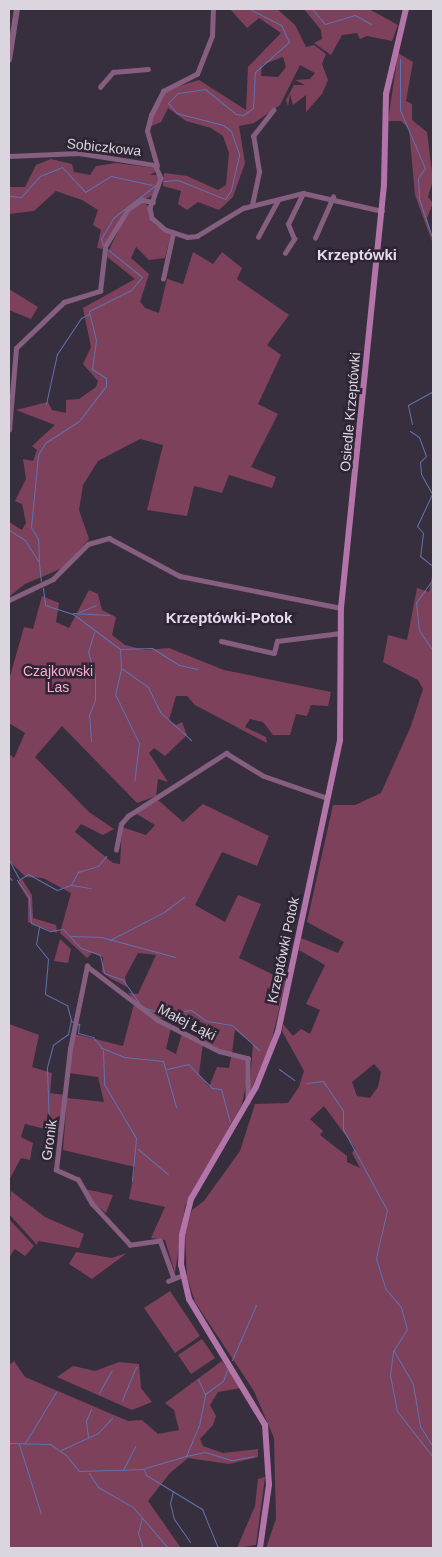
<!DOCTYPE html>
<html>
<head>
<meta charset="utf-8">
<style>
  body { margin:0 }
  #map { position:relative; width:442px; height:1557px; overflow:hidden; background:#382f3e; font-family:Helvetica,sans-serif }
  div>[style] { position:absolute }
  .green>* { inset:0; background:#7d415c }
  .stream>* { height:1px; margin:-0.5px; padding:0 0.5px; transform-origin:0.5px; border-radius:0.5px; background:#5f73b0 }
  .minor>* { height:4.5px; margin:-2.25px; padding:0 2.25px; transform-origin:2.25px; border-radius:2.25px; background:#865e7f }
  .tertiary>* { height:5.5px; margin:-2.75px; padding:0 2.75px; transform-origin:2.75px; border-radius:2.75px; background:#865e7f }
  .secondary>* { height:6px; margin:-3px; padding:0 3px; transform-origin:3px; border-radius:3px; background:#b374aa }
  span { translate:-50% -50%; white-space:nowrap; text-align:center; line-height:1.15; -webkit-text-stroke:5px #2e2534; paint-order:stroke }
  .street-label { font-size:14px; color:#dbd5df }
  .park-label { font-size:14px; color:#fdadcf }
  .neighbourhood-label { font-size:15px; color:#e5daee; font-weight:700 }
  .frame { position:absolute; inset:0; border:10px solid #dbd5df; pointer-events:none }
</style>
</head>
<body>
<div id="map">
  <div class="green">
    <i style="clip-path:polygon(evenodd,230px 9px,277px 9px,295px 25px,306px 47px,314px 45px,326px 54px,322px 64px,328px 80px,322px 94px,306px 112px,306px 95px,293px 105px,290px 94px,288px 106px,286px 100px,294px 85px,305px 85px,295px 80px,310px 79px,315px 73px,300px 65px,280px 105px,254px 123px,239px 126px,245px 163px,233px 197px,219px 210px,198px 202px,187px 210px,178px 204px,181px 191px,163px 186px,164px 173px,187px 176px,218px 190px,226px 185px,229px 153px,223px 136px,211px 128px,186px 121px,168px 108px,161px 122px,149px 127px,163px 91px,199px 80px,246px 110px,248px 67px,281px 33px,259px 18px,247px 28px,230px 9px,283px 57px,286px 67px,278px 77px,261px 76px,262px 65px,283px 57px)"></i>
    <i style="clip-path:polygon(304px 9px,369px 9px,398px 25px,392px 41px,367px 36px,360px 39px,357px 33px,342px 35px,331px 55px,314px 43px,322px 39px,321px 30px)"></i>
    <i style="clip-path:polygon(398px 53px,413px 62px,406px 101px,412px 104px,412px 120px,427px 132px,433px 180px,428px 197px,433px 203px,427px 218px,433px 244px,415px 195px,409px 129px,401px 121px,388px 121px)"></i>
    <i style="clip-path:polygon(51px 159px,72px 164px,74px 172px,90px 175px,96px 166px,116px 163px,155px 168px,157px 171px,150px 175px,160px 175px,155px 194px,125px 210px,104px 249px,97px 248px,101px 230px,93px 225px,98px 210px,82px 200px,56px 191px,34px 211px,9px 214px,9px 187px,25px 187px,36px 165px)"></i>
    <i style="clip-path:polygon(143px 203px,149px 206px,155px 225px,171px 234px,165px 258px,149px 260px,136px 247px,131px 258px,149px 274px,140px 302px,138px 299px,145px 308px,159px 313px,167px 279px,183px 284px,193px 252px,213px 264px,222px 252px,242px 268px,237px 279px,289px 315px,267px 345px,281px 355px,258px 404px,278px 414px,251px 467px,276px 477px,272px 488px,229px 475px,222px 493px,194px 486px,187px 516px,147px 510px,163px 445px,140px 439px,98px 461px,83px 485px,79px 510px,89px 539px,65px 567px,25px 584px,10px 596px,9px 522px,22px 530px,26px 523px,22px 504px,15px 501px,26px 479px,23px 459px,33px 461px,37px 450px,32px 446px,55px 425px,16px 410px,48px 402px,52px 410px,66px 413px,66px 400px,79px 399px,96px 387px,98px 381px,83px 364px,91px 347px,83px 308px,135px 279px,106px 256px,128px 211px)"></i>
    <i style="clip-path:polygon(9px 289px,38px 307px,31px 319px,9px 310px)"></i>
    <i style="clip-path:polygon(evenodd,433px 571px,433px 1548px,266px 1548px,276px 1519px,274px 1438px,254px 1391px,195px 1302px,187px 1277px,185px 1233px,192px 1210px,204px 1201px,240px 1151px,255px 1104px,288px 1103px,299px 1087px,304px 1071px,282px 1031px,283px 1024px,293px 1036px,301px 1029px,310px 1034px,320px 1010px,306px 1004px,325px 965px,299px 950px,301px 938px,338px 953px,344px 942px,307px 922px,333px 805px,355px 805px,381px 793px,411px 726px,423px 689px,418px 680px,383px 662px,388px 635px,407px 640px,417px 588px,429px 592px,433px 571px,374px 1064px,381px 1072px,378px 1087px,370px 1098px,357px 1096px,352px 1082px,374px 1064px,433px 571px,324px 1106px,355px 1148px,352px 1153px,360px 1168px,347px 1162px,347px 1156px,320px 1135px,323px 1131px,310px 1119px,324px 1106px)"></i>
    <i style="clip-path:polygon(89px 590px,98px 594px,102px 610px,116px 617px,112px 635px,125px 645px,145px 650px,169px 648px,224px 670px,331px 692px,328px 706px,311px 705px,307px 716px,296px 714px,290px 735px,273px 735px,263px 722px,250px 719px,245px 727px,266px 737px,267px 743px,195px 705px,187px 696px,176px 696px,169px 720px,176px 725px,182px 722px,187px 735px,165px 756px,154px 748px,149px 753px,168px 782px,158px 779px,156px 796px,137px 803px,62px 726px,35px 757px,89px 812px,114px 829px,103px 835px,81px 824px,75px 832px,113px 863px,120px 864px,122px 827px,146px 835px,155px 825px,135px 813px,158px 800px,183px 822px,203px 804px,269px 836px,257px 866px,222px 852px,195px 905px,225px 922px,238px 895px,261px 904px,239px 958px,286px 981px,271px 1043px,249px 1095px,253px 1044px,235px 1030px,232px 1053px,227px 1053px,203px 1041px,206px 1024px,177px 1015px,159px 1019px,136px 1002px,128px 993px,138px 994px,156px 955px,138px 953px,125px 977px,127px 987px,110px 978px,102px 972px,103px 957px,92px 953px,87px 958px,60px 933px,71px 893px,43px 878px,26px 877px,9px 861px,9px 754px,14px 758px,25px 733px,9px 723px,9px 680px,24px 627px,33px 629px,42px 596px,59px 603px,56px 622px,69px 628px)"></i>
    <i style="clip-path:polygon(22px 879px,32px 895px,33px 918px,56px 925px,57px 933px,28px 922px,28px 899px,18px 883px)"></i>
    <i style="clip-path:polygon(60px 939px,71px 949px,68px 963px,54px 961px)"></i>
    <i style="clip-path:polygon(134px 1004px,171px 1028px,166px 1049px,176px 1054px,182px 1033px,203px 1043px,199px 1074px,209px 1087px,217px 1067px,229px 1068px,231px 1057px,246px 1059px,248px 1075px,242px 1104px,185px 1206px,175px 1273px,165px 1240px,151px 1238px,165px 1207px,129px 1199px,135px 1167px,63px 1150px,67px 1098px,104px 1102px,98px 1077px,69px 1073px,75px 1034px,123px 1046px)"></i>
    <i style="clip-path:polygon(9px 1024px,39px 1035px,32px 1067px,52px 1073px,50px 1093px,65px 1095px,61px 1133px,25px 1124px,21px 1137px,33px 1143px,30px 1160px,21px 1158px,9px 1180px)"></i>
    <i style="clip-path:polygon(84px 1189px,113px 1195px,106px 1213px,91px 1201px)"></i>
    <i style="clip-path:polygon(11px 1191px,45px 1217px,84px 1234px,79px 1248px,38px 1241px,37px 1245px,9px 1214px)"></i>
    <i style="clip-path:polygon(9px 1219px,34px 1246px,25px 1256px,15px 1249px,9px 1257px)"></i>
    <i style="clip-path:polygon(76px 1252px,112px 1258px,127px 1253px,92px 1279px,69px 1264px)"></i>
    <i style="clip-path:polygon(170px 1291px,200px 1336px,175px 1353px,144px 1308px)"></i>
    <i style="clip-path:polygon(202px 1339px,215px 1358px,191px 1374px,178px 1355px)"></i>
    <i style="clip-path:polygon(14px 1361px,25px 1377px,128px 1421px,142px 1420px,158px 1434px,179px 1430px,174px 1410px,165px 1403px,222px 1361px,241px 1388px,218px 1392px,210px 1405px,216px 1416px,213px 1425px,200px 1439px,203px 1446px,223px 1453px,258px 1449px,258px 1457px,229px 1464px,188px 1458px,170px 1473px,148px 1501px,181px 1548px,9px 1548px,9px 1365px)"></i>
    <i style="clip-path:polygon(119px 1362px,139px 1364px,141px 1388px,152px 1402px,132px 1410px,57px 1377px,73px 1366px,95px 1371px)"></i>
    <i style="clip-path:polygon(265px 1477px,256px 1545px,237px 1548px,255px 1506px,258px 1479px)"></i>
  </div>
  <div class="stream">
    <i style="left:312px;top:9px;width:20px;rotate:49deg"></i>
    <i style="left:325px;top:24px;width:31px;rotate:-17deg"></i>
    <i style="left:355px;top:15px;width:18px;rotate:29deg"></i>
    <i style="left:400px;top:59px;width:51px;rotate:90deg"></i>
    <i style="left:400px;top:110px;width:63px;rotate:66.7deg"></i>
    <i style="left:425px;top:168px;width:12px;rotate:125deg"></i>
    <i style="left:418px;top:178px;width:21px;rotate:87deg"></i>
    <i style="left:419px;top:199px;width:43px;rotate:71.1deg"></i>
    <i style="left:163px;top:181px;width:15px;rotate:-4deg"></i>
    <i style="left:178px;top:180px;width:51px;rotate:22deg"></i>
    <i style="left:225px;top:199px;width:11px;rotate:-56deg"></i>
    <i style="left:231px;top:190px;width:37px;rotate:-77deg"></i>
    <i style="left:239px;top:154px;width:24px;rotate:-109deg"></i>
    <i style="left:231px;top:131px;width:10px;rotate:-143deg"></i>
    <i style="left:223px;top:125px;width:48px;rotate:-165.4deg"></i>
    <i style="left:177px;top:113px;width:13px;rotate:-132deg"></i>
    <i style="left:168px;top:103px;width:14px;rotate:-45deg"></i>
    <i style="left:178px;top:93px;width:27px;rotate:-8deg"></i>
    <i style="left:205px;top:89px;width:40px;rotate:39deg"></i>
    <i style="left:236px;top:114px;width:7px;rotate:8deg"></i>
    <i style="left:243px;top:115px;width:12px;rotate:-35deg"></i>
    <i style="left:253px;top:108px;width:36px;rotate:-87deg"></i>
    <i style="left:255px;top:72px;width:45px;rotate:-41.4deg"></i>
    <i style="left:289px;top:42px;width:19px;rotate:-115deg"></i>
    <i style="left:281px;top:25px;width:35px;rotate:-153deg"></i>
    <i style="left:9px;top:196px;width:12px;rotate:5deg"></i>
    <i style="left:21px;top:197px;width:28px;rotate:-48deg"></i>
    <i style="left:40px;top:176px;width:24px;rotate:-22deg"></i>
    <i style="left:62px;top:167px;width:34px;rotate:47deg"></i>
    <i style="left:85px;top:192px;width:31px;rotate:-32deg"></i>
    <i style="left:111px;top:176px;width:42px;rotate:12.4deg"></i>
    <i style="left:104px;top:247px;width:9px;rotate:-111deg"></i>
    <i style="left:101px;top:239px;width:24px;rotate:-60deg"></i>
    <i style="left:113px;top:218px;width:56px;rotate:-37.7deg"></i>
    <i style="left:46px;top:404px;width:51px;rotate:-77.6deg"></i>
    <i style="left:57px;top:354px;width:43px;rotate:-56.3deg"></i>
    <i style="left:81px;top:318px;width:9px;rotate:-27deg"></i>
    <i style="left:412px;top:424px;width:19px;rotate:-102deg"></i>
    <i style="left:408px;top:405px;width:29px;rotate:-29deg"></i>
    <i style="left:410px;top:431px;width:11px;rotate:34deg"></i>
    <i style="left:419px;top:437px;width:20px;rotate:70deg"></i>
    <i style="left:426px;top:456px;width:8px;rotate:135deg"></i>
    <i style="left:420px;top:462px;width:12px;rotate:85deg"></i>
    <i style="left:421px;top:474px;width:23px;rotate:61deg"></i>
    <i style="left:432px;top:494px;width:35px;rotate:115deg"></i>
    <i style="left:417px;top:526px;width:9px;rotate:49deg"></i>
    <i style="left:423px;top:533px;width:23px;rotate:97deg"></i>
    <i style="left:420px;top:556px;width:16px;rotate:38deg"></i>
    <i style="left:9px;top:530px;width:19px;rotate:32deg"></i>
    <i style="left:25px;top:540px;width:26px;rotate:58deg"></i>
    <i style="left:39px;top:562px;width:23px;rotate:-92deg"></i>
    <i style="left:38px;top:539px;width:14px;rotate:-120deg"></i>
    <i style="left:31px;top:527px;width:72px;rotate:-84.4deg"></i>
    <i style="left:38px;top:455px;width:14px;rotate:-60deg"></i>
    <i style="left:45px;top:443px;width:40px;rotate:-32.9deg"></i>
    <i style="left:79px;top:421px;width:44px;rotate:-52.4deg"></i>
    <i style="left:106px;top:386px;width:8px;rotate:-90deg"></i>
    <i style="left:106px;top:378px;width:17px;rotate:-147deg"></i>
    <i style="left:92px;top:369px;width:29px;rotate:-82deg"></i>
    <i style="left:96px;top:340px;width:30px;rotate:-104deg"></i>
    <i style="left:89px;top:311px;width:47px;rotate:-26.6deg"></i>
    <i style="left:131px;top:290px;width:17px;rotate:-50deg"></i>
    <i style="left:142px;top:277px;width:45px;rotate:-141.3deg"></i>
    <i style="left:39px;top:563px;width:18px;rotate:84deg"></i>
    <i style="left:433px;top:579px;width:29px;rotate:126deg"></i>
    <i style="left:416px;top:602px;width:28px;rotate:84deg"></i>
    <i style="left:419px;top:630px;width:25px;rotate:56deg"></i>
    <i style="left:43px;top:588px;width:17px;rotate:83deg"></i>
    <i style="left:45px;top:605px;width:29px;rotate:18deg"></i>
    <i style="left:73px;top:614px;width:59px;rotate:36.7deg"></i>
    <i style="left:120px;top:649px;width:19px;rotate:87deg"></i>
    <i style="left:121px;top:668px;width:33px;rotate:35deg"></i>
    <i style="left:148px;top:687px;width:28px;rotate:64deg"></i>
    <i style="left:160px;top:712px;width:42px;rotate:42.1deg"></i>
    <i style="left:79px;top:612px;width:18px;rotate:-22deg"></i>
    <i style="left:73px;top:613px;width:36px;rotate:3deg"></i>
    <i style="left:121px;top:649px;width:31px;rotate:-2deg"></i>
    <i style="left:152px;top:648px;width:32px;rotate:32deg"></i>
    <i style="left:179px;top:665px;width:19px;rotate:12deg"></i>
    <i style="left:121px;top:669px;width:26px;rotate:103deg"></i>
    <i style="left:115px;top:694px;width:55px;rotate:63.9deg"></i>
    <i style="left:139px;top:743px;width:38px;rotate:97deg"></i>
    <i style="left:91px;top:741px;width:26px;rotate:-94deg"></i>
    <i style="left:89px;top:715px;width:16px;rotate:-68deg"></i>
    <i style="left:95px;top:700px;width:24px;rotate:-90deg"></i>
    <i style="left:95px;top:676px;width:25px;rotate:-106deg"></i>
    <i style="left:88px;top:652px;width:21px;rotate:-73deg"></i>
    <i style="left:9px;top:860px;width:21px;rotate:62deg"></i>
    <i style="left:9px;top:877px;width:4px;rotate:45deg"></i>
    <i style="left:17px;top:880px;width:21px;rotate:55deg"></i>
    <i style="left:29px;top:897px;width:26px;rotate:86deg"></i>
    <i style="left:31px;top:923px;width:21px;rotate:23deg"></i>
    <i style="left:50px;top:931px;width:13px;rotate:-9deg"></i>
    <i style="left:63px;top:929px;width:26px;rotate:47deg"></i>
    <i style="left:81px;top:948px;width:20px;rotate:20deg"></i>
    <i style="left:100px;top:955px;width:18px;rotate:77deg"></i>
    <i style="left:104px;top:973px;width:20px;rotate:20deg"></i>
    <i style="left:123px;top:980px;width:28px;rotate:55deg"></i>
    <i style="left:19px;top:880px;width:11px;rotate:-34deg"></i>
    <i style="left:28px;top:874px;width:33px;rotate:29deg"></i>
    <i style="left:57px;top:890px;width:15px;rotate:-20deg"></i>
    <i style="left:71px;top:885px;width:20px;rotate:9deg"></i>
    <i style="left:71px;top:885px;width:15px;rotate:-62deg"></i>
    <i style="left:78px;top:872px;width:21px;rotate:-17deg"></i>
    <i style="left:98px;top:866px;width:13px;rotate:-51deg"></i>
    <i style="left:39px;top:927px;width:17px;rotate:100deg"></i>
    <i style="left:36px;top:944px;width:19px;rotate:51deg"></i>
    <i style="left:48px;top:959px;width:35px;rotate:95deg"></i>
    <i style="left:45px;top:994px;width:25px;rotate:27deg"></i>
    <i style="left:67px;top:1005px;width:16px;rotate:75deg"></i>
    <i style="left:71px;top:1020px;width:14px;rotate:102deg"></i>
    <i style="left:68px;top:1034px;width:19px;rotate:144deg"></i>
    <i style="left:53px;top:1045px;width:24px;rotate:105deg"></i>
    <i style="left:47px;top:1068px;width:58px;rotate:88deg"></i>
    <i style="left:71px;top:936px;width:30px;rotate:2deg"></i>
    <i style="left:101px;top:937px;width:77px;rotate:15.1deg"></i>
    <i style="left:110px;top:940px;width:61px;rotate:-27.4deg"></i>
    <i style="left:164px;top:912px;width:25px;rotate:-37deg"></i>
    <i style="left:146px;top:1008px;width:17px;rotate:21deg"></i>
    <i style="left:162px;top:1014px;width:29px;rotate:-8deg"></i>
    <i style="left:191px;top:1010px;width:19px;rotate:35deg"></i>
    <i style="left:207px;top:1021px;width:25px;rotate:9deg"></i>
    <i style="left:232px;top:1025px;width:37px;rotate:43deg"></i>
    <i style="left:71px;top:1021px;width:9px;rotate:21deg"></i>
    <i style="left:79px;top:1024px;width:9px;rotate:96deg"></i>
    <i style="left:78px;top:1033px;width:16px;rotate:15deg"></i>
    <i style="left:93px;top:1037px;width:14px;rotate:51deg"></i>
    <i style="left:102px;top:1048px;width:24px;rotate:22deg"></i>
    <i style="left:124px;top:1057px;width:39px;rotate:6deg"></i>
    <i style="left:163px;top:1061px;width:48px;rotate:74.2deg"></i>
    <i style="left:103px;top:1050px;width:34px;rotate:88deg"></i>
    <i style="left:104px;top:1084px;width:63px;rotate:59.3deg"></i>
    <i style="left:136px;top:1138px;width:43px;rotate:95.3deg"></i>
    <i style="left:167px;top:1069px;width:22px;rotate:-13deg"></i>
    <i style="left:188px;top:1064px;width:34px;rotate:45deg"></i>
    <i style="left:212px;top:1088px;width:9px;rotate:6deg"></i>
    <i style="left:221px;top:1089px;width:34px;rotate:75deg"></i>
    <i style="left:279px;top:1069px;width:19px;rotate:36deg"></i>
    <i style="left:306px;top:1083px;width:17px;rotate:-7deg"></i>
    <i style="left:323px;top:1081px;width:36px;rotate:56deg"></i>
    <i style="left:343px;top:1111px;width:18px;rotate:90deg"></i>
    <i style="left:343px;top:1129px;width:92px;rotate:61.5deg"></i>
    <i style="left:387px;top:1210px;width:49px;rotate:102.9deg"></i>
    <i style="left:376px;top:1258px;width:31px;rotate:73deg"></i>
    <i style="left:385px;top:1288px;width:25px;rotate:50deg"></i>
    <i style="left:401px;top:1307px;width:23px;rotate:75deg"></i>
    <i style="left:407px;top:1329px;width:26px;rotate:122deg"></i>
    <i style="left:393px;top:1351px;width:24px;rotate:97deg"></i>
    <i style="left:390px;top:1375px;width:37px;rotate:79deg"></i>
    <i style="left:397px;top:1411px;width:58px;rotate:52deg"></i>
    <i style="left:138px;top:1149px;width:39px;rotate:40deg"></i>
    <i style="left:394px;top:1351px;width:38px;rotate:60deg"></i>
    <i style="left:413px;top:1384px;width:43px;rotate:80.5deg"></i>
    <i style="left:420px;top:1426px;width:25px;rotate:58deg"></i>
    <i style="left:232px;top:1360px;width:60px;rotate:-66.4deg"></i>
    <i style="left:198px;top:1379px;width:17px;rotate:65deg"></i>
    <i style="left:99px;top:1393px;width:26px;rotate:-61deg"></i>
    <i style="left:122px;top:1400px;width:36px;rotate:-67deg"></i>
    <i style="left:88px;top:1437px;width:16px;rotate:-97deg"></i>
    <i style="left:86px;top:1421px;width:13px;rotate:-67deg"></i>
    <i style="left:9px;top:1443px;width:41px;rotate:1.4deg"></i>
    <i style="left:50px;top:1444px;width:19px;rotate:35deg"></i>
    <i style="left:66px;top:1455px;width:21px;rotate:51deg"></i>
    <i style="left:79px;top:1471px;width:65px;rotate:-1.8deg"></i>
    <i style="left:144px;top:1469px;width:6px;rotate:72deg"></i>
    <i style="left:146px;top:1475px;width:66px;rotate:31.3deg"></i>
    <i style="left:202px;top:1509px;width:42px;rotate:67.7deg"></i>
    <i style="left:25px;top:1443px;width:60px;rotate:-58.7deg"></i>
    <i style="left:19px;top:1444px;width:73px;rotate:72.6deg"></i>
    <i style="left:61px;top:1450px;width:41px;rotate:-24.7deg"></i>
    <i style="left:98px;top:1433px;width:21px;rotate:-47deg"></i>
    <i style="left:186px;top:1456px;width:19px;rotate:-12deg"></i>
    <i style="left:205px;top:1452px;width:28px;rotate:17deg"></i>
    <i style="left:232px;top:1460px;width:22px;rotate:-10deg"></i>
    <i style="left:145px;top:1468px;width:43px;rotate:-16.3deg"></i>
    <i style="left:186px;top:1456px;width:33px;rotate:-67deg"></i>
    <i style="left:199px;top:1426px;width:33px;rotate:-79deg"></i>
    <i style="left:205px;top:1394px;width:22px;rotate:-36deg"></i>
    <i style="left:223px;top:1381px;width:12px;rotate:-70deg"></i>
    <i style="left:123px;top:1470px;width:27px;rotate:-63deg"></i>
    <i style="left:89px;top:1473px;width:17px;rotate:57deg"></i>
    <i style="left:98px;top:1487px;width:40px;rotate:29.7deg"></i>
    <i style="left:133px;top:1507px;width:54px;rotate:49.5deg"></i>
    <i style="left:173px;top:1491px;width:12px;rotate:104deg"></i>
    <i style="left:170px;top:1503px;width:16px;rotate:76deg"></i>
    <i style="left:174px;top:1519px;width:28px;rotate:55deg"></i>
    <i style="left:142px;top:1518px;width:16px;rotate:105deg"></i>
    <i style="left:138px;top:1533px;width:16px;rotate:72deg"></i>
  </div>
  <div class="minor">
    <i style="left:100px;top:87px;width:20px;rotate:-49deg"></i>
    <i style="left:113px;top:72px;width:35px;rotate:-5deg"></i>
    <i style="left:9px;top:156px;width:70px;rotate:-2.5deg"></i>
    <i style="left:79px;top:153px;width:77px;rotate:9deg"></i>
    <i style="left:155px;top:165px;width:14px;rotate:65deg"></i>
    <i style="left:161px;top:178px;width:32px;rotate:110deg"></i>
    <i style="left:150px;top:208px;width:10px;rotate:79deg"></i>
    <i style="left:152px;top:218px;width:18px;rotate:41deg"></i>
    <i style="left:166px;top:230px;width:22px;rotate:18deg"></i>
    <i style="left:187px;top:237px;width:10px;rotate:-6deg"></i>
    <i style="left:197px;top:236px;width:54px;rotate:-31.3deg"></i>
    <i style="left:243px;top:208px;width:62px;rotate:-14deg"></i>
    <i style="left:303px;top:193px;width:81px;rotate:12.8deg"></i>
    <i style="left:157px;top:166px;width:36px;rotate:-106deg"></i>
    <i style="left:147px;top:131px;width:16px;rotate:-76deg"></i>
    <i style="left:151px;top:115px;width:27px;rotate:-63deg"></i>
    <i style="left:163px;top:91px;width:38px;rotate:-27deg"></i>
    <i style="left:197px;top:74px;width:41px;rotate:-68.5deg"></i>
    <i style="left:212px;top:36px;width:27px;rotate:-88deg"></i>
    <i style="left:252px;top:205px;width:34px;rotate:-78deg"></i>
    <i style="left:259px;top:172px;width:36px;rotate:-99deg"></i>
    <i style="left:253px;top:136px;width:33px;rotate:-52deg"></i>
    <i style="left:258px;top:237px;width:42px;rotate:-61.6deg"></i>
    <i style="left:315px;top:238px;width:45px;rotate:-66.3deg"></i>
    <i style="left:106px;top:245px;width:42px;rotate:-58.6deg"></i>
    <i style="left:128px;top:209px;width:17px;rotate:-33deg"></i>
    <i style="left:142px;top:200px;width:11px;rotate:10deg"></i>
    <i style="left:285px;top:253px;width:17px;rotate:-57deg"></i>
    <i style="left:294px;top:239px;width:16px;rotate:-112deg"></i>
    <i style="left:288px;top:224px;width:34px;rotate:-64deg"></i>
    <i style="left:163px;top:279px;width:47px;rotate:-77.7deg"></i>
    <i style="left:9px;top:430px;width:82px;rotate:-85.1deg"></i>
    <i style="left:16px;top:348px;width:66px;rotate:-43.8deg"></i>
    <i style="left:64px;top:302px;width:38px;rotate:-17deg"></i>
    <i style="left:100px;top:291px;width:42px;rotate:-83.2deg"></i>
    <i style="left:9px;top:600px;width:49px;rotate:-25.5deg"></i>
    <i style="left:53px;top:579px;width:49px;rotate:-45deg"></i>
    <i style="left:88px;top:544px;width:22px;rotate:-16deg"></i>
    <i style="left:109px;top:538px;width:81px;rotate:28.2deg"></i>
    <i style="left:180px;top:576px;width:164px;rotate:11.2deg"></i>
    <i style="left:221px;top:641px;width:54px;rotate:12.8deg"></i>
    <i style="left:274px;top:653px;width:12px;rotate:-76deg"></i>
    <i style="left:277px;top:641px;width:64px;rotate:-7.2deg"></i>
    <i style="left:116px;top:850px;width:26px;rotate:-79deg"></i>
    <i style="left:121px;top:824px;width:11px;rotate:-49deg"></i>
    <i style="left:128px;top:816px;width:117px;rotate:-32.7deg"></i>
    <i style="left:226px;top:753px;width:44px;rotate:31.2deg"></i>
    <i style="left:264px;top:776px;width:67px;rotate:19.2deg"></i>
    <i style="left:173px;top:1277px;width:38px;rotate:-110deg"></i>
    <i style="left:160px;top:1241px;width:30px;rotate:172deg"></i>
    <i style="left:130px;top:1245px;width:56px;rotate:-132.8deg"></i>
    <i style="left:92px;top:1204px;width:28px;rotate:-120deg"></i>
    <i style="left:78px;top:1180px;width:24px;rotate:-156deg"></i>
    <i style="left:56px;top:1170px;width:122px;rotate:-83.4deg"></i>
    <i style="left:70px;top:1049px;width:85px;rotate:-78.4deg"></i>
    <i style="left:87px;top:966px;width:89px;rotate:37.3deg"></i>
    <i style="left:158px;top:1020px;width:68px;rotate:26.9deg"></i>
    <i style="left:219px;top:1051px;width:30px;rotate:14deg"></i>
    <i style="left:248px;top:1058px;width:44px;rotate:90deg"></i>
    <i style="left:168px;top:1281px;width:16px;rotate:-22deg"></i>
  </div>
  <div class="tertiary">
    <i style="left:9px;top:60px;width:52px;rotate:-81.1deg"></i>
  </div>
  <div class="secondary">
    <i style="left:260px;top:1548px;width:64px;rotate:-81.9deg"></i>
    <i style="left:269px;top:1485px;width:60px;rotate:-93.8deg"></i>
    <i style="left:265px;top:1425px;width:147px;rotate:-121.1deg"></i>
    <i style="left:189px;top:1299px;width:35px;rotate:-103deg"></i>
    <i style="left:181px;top:1265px;width:30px;rotate:-88deg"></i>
    <i style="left:182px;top:1235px;width:37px;rotate:-76deg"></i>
    <i style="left:191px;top:1199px;width:129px;rotate:-59.9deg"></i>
    <i style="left:256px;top:1087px;width:59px;rotate:-68.2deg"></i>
    <i style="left:278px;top:1032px;width:299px;rotate:-78deg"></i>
    <i style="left:340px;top:740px;width:132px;rotate:-89.6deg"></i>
    <i style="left:341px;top:608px;width:426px;rotate:-84.2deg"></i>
    <i style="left:384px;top:184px;width:90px;rotate:-88.7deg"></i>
    <i style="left:386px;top:94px;width:87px;rotate:-76.8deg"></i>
  </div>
  <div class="street-label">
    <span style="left:104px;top:147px;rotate:6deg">Sobiczkowa</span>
    <span style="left:350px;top:412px;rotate:-85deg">Osiedle Krzeptówki</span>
    <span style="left:283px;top:950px;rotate:-78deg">Krzeptówki Potok</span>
    <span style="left:187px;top:1022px;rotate:27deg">Małej Łąki</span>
    <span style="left:49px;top:1140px;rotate:-82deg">Gronik</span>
  </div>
  <div class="park-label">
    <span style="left:58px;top:679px">Czajkowski<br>Las</span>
  </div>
  <div class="neighbourhood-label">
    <span style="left:357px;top:255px">Krzeptówki</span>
    <span style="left:229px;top:618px">Krzeptówki-Potok</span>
  </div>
  <div class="frame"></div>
</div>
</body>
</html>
